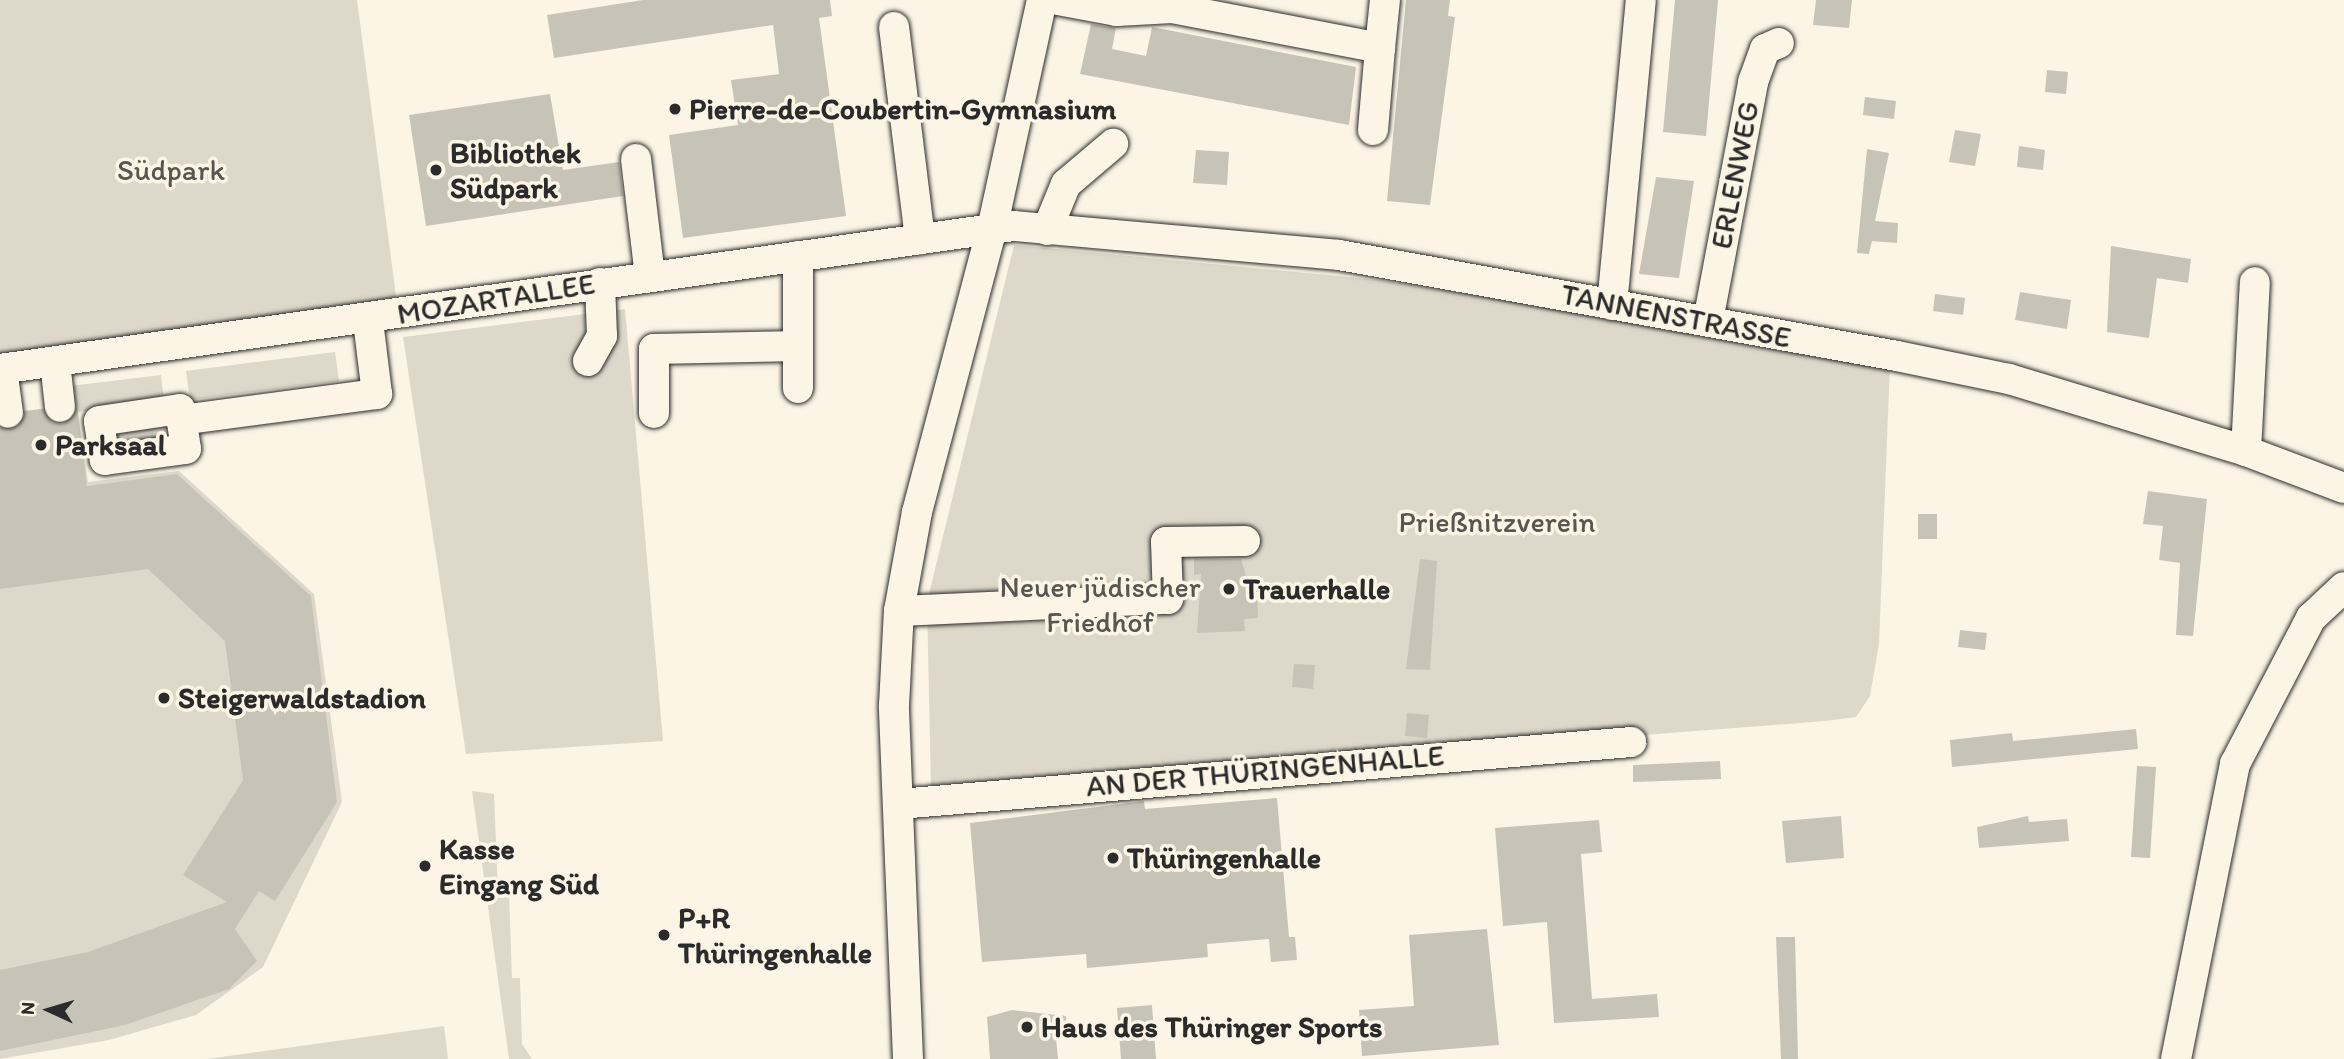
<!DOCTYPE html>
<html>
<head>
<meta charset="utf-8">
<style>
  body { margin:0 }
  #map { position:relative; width:2344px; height:1059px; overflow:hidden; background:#fcf5e5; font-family:Itim,sans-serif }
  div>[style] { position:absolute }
  .green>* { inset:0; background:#ded8ca }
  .building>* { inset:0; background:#c8c3b7 }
  .roads { filter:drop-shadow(0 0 2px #2b2b2b) drop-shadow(0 0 2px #2b2b2b) }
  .minor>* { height:30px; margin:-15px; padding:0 15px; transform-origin:15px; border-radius:15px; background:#fcf5e5 }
  .dots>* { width:19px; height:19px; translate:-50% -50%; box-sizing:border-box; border:4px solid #fcf5e5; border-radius:50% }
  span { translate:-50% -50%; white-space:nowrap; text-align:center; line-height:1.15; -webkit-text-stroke:7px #fcf5e5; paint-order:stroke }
  .poi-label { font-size:30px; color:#2b2b2b; font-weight:700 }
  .left { translate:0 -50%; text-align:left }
  .park-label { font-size:30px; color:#585653 }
  .street-label { font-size:30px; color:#2b2b2b }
  .north { position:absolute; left:14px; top:975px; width:70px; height:70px; -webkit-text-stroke:5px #fcf5e5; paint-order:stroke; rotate:274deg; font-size:19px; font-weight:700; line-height:28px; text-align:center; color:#2b2b2b }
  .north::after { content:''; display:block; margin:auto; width:24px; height:32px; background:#2b2b2b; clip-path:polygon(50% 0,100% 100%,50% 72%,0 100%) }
</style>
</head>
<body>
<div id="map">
  <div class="green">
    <i style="clip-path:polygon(0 0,357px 0,396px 296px,364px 315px,0 363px)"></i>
    <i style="clip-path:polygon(1014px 245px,1380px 280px,1890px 364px,1879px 644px,1870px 696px,1856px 717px,1825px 721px,931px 790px,927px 602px)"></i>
    <i style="clip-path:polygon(625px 309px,663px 741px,466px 754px,403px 337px)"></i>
    <i style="clip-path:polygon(335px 352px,339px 381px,190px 400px,186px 371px)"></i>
    <i style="clip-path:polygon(161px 375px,164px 401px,78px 412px,88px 482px,179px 471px,314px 594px,342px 802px,263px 967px,196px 1015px,109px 1040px,0 1059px,0 414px,70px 405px,70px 386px)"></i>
    <i style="clip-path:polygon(163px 423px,168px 441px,117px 448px,115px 433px)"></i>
    <i style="clip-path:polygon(472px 791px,494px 794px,498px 892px,509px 891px,512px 978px,520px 978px,522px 1044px,532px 1059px,509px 1059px)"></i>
    <i style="clip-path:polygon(444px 1026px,448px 1059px,207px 1059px)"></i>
  </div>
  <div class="building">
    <i style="clip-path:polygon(643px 0,830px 0,832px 16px,819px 18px,846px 216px,683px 238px,669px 135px,738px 125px,731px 80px,779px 74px,773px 25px,554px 58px,547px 15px)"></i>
    <i style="clip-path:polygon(1406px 0,1450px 0,1448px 16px,1455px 17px,1430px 205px,1387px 201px)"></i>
    <i style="clip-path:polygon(1675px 0,1718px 0,1706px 136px,1663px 132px)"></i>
    <i style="clip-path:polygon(1816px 0,1852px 0,1849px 28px,1813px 25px)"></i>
    <i style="clip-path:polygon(1091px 24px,1116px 28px,1112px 49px,1146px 56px,1152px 27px,1356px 67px,1349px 125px,1080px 74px)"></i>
    <i style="clip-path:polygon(2047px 70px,2068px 72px,2066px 94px,2045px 92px)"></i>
    <i style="clip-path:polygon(550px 94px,563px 170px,619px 162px,623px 196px,426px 226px,409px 115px)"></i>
    <i style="clip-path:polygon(1865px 97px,1896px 101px,1894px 119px,1863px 115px)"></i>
    <i style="clip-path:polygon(1955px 130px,1981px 134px,1975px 166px,1949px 162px)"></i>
    <i style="clip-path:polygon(2019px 146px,2045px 150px,2043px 170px,2017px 167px)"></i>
    <i style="clip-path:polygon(1867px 149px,1889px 153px,1875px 221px,1898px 223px,1897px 243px,1872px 241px,1869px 254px,1857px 253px)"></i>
    <i style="clip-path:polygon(1196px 150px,1229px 152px,1227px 185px,1193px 183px)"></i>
    <i style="clip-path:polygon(1656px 177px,1694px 181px,1679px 278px,1639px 274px)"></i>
    <i style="clip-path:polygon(2111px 246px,2191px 259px,2188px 283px,2157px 278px,2149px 338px,2107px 332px)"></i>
    <i style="clip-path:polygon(2020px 292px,2071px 300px,2067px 329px,2015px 320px)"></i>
    <i style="clip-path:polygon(1935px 294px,1965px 298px,1963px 315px,1933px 311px)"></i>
    <i style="clip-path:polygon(77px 407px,87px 486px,177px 474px,311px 596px,337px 802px,275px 901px,259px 891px,235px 929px,257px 961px,229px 989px,125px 1025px,0 1051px,0 970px,88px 952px,227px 902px,183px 875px,243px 780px,225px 641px,148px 569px,0 589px,0 428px,18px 427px,25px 411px,43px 409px,52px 423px,63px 424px)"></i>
    <i style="clip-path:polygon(2148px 491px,2207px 499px,2193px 636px,2176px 635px,2180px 563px,2159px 560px,2163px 526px,2143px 524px)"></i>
    <i style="clip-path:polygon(1918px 514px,1937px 514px,1937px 539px,1918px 539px)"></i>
    <i style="clip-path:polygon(1194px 559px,1241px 559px,1248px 583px,1257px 582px,1258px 618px,1244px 619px,1245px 631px,1197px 633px,1201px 574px,1194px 575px)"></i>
    <i style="clip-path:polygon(1420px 559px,1437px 561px,1430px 670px,1406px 669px)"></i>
    <i style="clip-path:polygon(1960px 630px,1987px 633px,1985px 650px,1958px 647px)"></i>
    <i style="clip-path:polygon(1294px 664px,1315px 665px,1313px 689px,1292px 687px)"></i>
    <i style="clip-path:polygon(1407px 713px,1429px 715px,1427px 738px,1405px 736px)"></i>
    <i style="clip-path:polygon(2136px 729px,2138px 749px,1952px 767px,1950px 740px,2012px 733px,2013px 741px)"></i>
    <i style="clip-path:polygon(1720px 761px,1721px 779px,1633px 782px,1633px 765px)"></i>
    <i style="clip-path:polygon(2137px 766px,2156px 767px,2150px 858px,2131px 857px)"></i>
    <i style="clip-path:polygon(1277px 798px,1289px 937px,1295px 937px,1297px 960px,1271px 962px,1269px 939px,1207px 944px,1208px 957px,1087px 968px,1086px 954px,982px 962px,970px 823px,1144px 801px,1145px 809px)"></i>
    <i style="clip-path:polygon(1841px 816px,1844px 858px,1786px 863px,1782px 821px)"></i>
    <i style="clip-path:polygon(2028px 816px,2029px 822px,2067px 819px,2069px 841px,1979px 848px,1977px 827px)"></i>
    <i style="clip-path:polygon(1599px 820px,1602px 852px,1581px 854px,1592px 999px,1657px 994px,1659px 1017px,1554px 1023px,1547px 922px,1503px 926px,1495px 828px)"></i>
    <i style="clip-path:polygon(1487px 929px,1499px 1045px,1362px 1056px,1359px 1010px,1414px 1006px,1409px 935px)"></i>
    <i style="clip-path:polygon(1776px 937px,1795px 937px,1798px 1059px,1781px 1059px)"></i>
    <i style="clip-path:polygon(1152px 1005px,1156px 1059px,1121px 1059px,1117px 1008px)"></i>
    <i style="clip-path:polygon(1012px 1010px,1066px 1016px,1067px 1037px,1056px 1038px,1058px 1059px,990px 1059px,987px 1017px)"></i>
  </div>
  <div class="roads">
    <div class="minor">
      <i style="left:1058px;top:0;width:60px;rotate:10.6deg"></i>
      <i style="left:1117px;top:11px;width:55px;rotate:-3.1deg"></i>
      <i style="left:1172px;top:8px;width:212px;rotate:10.9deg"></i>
      <i style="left:1380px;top:48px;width:48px;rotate:-84.1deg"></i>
      <i style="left:894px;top:27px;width:214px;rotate:83deg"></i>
      <i style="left:1373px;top:130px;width:82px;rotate:-85.1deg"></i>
      <i style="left:636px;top:159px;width:118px;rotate:83.2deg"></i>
      <i style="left:1047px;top:230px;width:50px;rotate:-67.6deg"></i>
      <i style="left:1066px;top:184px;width:62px;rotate:-40.4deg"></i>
      <i style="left:1612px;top:305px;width:306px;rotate:-84.6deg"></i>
      <i style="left:1708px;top:321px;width:243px;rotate:-79.3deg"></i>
      <i style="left:1753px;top:82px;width:35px;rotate:-70deg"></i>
      <i style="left:1765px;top:49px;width:15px;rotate:-23deg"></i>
      <i style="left:588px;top:361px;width:29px;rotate:-61deg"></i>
      <i style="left:602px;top:336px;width:53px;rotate:-92.2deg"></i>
      <i style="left:55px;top:362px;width:45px;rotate:83.7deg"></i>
      <i style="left:0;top:369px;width:1024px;rotate:-8.03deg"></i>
      <i style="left:1014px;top:226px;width:326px;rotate:5.1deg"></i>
      <i style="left:1339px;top:255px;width:567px;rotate:10.26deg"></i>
      <i style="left:1897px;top:356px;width:114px;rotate:11.6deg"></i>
      <i style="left:2009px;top:379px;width:248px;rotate:16.9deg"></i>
      <i style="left:2246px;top:451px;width:105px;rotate:20.7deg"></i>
      <i style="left:2px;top:369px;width:44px;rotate:82.2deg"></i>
      <i style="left:798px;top:388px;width:132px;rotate:-90deg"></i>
      <i style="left:180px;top:409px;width:40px;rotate:81.5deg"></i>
      <i style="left:186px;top:449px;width:82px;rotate:172.3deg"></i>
      <i style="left:105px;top:460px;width:39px;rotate:-99deg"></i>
      <i style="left:99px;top:421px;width:82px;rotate:-8.4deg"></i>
      <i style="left:654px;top:413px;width:64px;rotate:-90deg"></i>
      <i style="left:654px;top:349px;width:144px;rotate:-1.2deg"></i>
      <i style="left:181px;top:420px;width:198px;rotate:-7.6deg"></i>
      <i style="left:377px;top:394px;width:74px;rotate:-97deg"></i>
      <i style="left:2246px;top:451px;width:169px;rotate:-87deg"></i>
      <i style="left:899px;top:611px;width:269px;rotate:-2.6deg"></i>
      <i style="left:1168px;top:599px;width:57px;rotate:-92deg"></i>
      <i style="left:1166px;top:542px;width:79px;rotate:-0.7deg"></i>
      <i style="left:899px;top:804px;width:735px;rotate:-4.84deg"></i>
      <i style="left:908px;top:1059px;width:354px;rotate:-92.3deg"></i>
      <i style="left:894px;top:705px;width:94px;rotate:-87deg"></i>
      <i style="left:899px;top:611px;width:101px;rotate:-79.7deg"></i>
      <i style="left:917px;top:512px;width:293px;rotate:-75.2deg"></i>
      <i style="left:992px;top:229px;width:234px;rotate:-77.7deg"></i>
      <i style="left:2176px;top:1059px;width:301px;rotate:-78.7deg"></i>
      <i style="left:2235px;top:764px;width:165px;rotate:-62.5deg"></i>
      <i style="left:2311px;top:618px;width:45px;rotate:-43.2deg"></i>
    </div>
  </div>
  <div class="dots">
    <i style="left:675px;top:109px;background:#2b2b2b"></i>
    <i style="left:436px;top:170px;background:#2b2b2b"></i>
    <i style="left:41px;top:445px;background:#2b2b2b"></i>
    <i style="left:1229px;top:589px;background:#2b2b2b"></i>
    <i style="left:164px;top:698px;background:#2b2b2b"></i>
    <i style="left:1113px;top:858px;background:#2b2b2b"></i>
    <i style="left:425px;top:866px;background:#2b2b2b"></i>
    <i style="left:664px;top:935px;background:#2b2b2b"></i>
    <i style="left:1027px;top:1027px;background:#2b2b2b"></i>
  </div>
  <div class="poi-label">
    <span class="left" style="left:689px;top:109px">Pierre-de-Coubertin-Gymnasium</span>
    <span class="left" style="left:450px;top:170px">Bibliothek<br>Südpark</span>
    <span class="left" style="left:55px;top:445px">Parksaal</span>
    <span class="left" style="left:1243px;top:589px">Trauerhalle</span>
    <span class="left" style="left:178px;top:698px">Steigerwaldstadion</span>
    <span class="left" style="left:439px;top:866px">Kasse<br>Eingang Süd</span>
    <span class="left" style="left:1127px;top:858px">Thüringenhalle</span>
    <span class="left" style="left:678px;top:935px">P+R<br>Thüringenhalle</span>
    <span class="left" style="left:1041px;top:1027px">Haus des Thüringer Sports</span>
  </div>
  <div class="park-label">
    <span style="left:171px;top:170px">Südpark</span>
    <span style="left:1497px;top:522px">Prießnitzverein</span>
    <span style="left:1100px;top:604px">Neuer jüdischer<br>Friedhof</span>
  </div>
  <div class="street-label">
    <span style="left:1735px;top:175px;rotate:-79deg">ERLENWEG</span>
    <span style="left:496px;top:299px;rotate:-9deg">MOZARTALLEE</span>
    <span style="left:1676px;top:316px;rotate:11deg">TANNENSTRASSE</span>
    <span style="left:1265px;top:771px;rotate:-5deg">AN DER THÜRINGENHALLE</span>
  </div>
  <div class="north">N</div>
</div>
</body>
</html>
